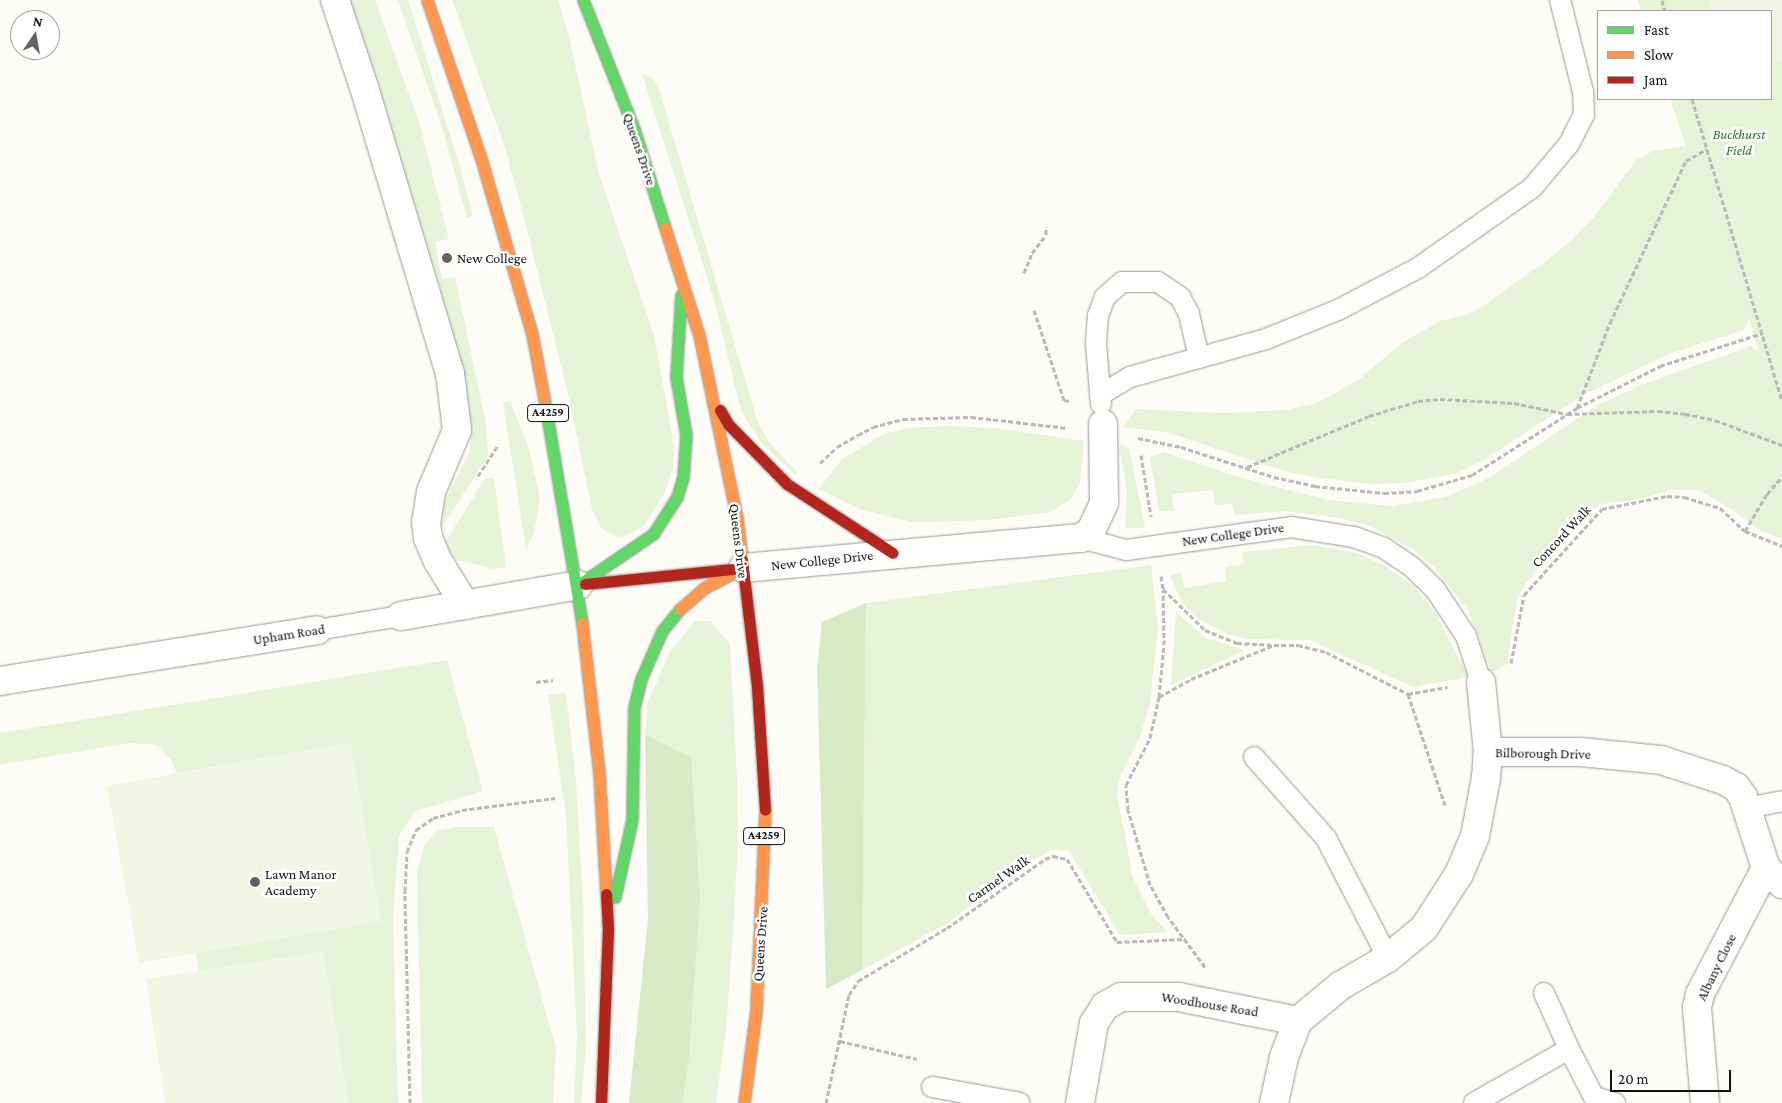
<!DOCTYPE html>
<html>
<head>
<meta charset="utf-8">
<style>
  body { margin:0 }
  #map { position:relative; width:1782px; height:1103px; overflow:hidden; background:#fdfcf7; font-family:"Crimson Pro",serif }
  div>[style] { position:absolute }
  .green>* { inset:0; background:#e7f3d7 }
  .forest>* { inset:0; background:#d8eac5 }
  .pitch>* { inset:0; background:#f0f6e1 }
  .path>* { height:3px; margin-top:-1.5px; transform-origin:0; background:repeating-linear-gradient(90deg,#b9b9b8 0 5px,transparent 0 7.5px) }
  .roads { filter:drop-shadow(0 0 1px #979795) drop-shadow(0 0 1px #979795) }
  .lane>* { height:20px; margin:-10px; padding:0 10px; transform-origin:10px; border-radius:10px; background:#fffffe }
  .street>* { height:28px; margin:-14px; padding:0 14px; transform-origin:14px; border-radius:14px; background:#fffffe }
  .fast>* { height:11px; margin:-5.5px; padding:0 5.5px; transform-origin:5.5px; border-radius:5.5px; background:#63d668 }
  .slow>* { height:11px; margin:-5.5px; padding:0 5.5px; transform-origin:5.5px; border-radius:5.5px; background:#ff974d }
  .jam>* { height:11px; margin:-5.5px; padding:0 5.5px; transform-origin:5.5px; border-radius:5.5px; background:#b3261e }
  .dots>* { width:14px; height:14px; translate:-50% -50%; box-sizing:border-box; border:2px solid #fff; border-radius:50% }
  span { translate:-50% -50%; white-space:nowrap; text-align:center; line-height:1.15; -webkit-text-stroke:5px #fff; paint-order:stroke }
  .shield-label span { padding:1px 4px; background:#fff; border:1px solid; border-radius:4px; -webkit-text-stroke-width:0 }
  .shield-label { font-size:12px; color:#111; font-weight:700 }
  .park-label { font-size:14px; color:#2f6b1f; font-style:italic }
  .street-label { font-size:14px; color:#111 }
  .poi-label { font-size:14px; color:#111 }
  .left { translate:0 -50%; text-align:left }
  .legend { position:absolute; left:1597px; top:10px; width:175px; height:90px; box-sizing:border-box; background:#fff; border:1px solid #a0a0a0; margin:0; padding:6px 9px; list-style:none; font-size:15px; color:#111 }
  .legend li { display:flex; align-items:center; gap:10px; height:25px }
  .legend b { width:25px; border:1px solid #a0a0a0 }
  .north { position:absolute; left:10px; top:10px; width:50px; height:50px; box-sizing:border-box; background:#fff; border:1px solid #a0a0a0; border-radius:50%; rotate:12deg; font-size:14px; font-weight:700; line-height:20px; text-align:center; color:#111 }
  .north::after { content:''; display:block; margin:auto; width:18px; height:22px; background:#646362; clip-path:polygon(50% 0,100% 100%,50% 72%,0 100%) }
  .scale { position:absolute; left:1610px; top:1070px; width:121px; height:22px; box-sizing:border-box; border:2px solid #111; border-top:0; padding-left:6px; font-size:15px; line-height:18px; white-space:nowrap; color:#111; -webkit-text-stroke:4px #fff; paint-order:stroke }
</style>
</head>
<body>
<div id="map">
  <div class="green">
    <i style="clip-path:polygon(347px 0,375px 0,420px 125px,449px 239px,435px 242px,442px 279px,455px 277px,486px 423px,488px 456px,442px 527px,444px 503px,469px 453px,472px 427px,440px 287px)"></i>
    <i style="clip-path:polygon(398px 0,408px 0,410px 6px,459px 164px,473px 216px,467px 218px,443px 131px)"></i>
    <i style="clip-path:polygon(452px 0,558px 0,568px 32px,599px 174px,654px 335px,674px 445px,673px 467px,666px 491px,644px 526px,623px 537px,615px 536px,602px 529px,592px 510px,569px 398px,524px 218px,504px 145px)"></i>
    <i style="clip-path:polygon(1638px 0,1782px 0,1782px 539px,1759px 530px,1730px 508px,1698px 490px,1670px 490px,1640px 499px,1601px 504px,1578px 521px,1523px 587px,1517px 600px,1507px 664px,1492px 672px,1467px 609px,1435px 568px,1414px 550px,1368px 525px,1340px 518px,1284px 511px,1235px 515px,1232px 504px,1215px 505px,1213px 490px,1172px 494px,1174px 511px,1159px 511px,1150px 458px,1163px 452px,1248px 480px,1328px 500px,1393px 506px,1449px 496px,1490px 477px,1596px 406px,1641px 385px,1751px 346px,1759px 352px,1749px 319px,1744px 330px,1671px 353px,1583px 395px,1484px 460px,1458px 473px,1405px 483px,1371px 484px,1319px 478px,1284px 471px,1166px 432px,1123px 427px,1136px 409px,1223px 413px,1285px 410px,1317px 403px,1358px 380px,1403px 342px,1440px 321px,1473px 313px,1546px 261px,1573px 239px,1593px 218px,1637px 159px,1653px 151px,1686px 146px,1670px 99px,1771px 99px,1771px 11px,1641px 11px)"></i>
    <i style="clip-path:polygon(642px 74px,653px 78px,660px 92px,758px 423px,769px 442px,797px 472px,795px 475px,762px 444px,741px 411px,714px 299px)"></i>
    <i style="clip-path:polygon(510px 401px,529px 449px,540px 498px,534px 533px,526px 549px,503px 403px)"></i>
    <i style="clip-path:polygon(949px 426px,995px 428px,1084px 441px,1080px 483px,1070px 500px,1050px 512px,988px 520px,935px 522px,912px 522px,860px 509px,819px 489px,842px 459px,884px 434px,908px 428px)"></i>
    <i style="clip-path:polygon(1119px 444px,1129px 448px,1145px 528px,1125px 528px,1127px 492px)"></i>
    <i style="clip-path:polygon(485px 478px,494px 478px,506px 567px,494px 569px,456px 560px,445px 543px)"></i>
    <i style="clip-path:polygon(1311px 545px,1357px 553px,1387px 567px,1415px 587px,1436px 614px,1468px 677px,1413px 687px,1309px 640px,1246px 639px,1227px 634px,1195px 617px,1182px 602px,1170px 576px,1181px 573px,1185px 588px,1226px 581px,1225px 567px,1244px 564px,1242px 552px)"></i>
    <i style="clip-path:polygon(1151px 565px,1158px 630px,1150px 704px,1140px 737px,1119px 779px,1117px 794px,1133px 878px,1153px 917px,1168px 932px,1120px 935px,1069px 851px,1050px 850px,999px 883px,948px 923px,862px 970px,866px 603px)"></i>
    <i style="clip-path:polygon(1176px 612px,1206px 638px,1245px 650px,1171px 685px)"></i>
    <i style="clip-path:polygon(695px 621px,710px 621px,730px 644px,737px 779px,738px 844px,732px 947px,726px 1030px,716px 1103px,683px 1103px,689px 1058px,645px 735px,648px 701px,654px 688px,670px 651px)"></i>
    <i style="clip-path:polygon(447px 660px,483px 791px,415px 811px,399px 836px,393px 918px,398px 1103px,348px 1103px,323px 952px,199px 971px,196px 953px,381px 921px,350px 743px,177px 773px,171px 760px,158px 745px,131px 743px,0 765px,0 733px)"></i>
    <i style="clip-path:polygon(566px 693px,576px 782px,583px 901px,586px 1045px,581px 1103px,574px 1103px,577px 1035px,566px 815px,548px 695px)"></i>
    <i style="clip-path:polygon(457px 827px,494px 827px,556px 1048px,553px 1103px,422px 1103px,417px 873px,424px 846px,437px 831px)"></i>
  </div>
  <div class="forest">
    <i style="clip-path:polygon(866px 603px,862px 970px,826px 989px,817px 668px,822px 622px)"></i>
    <i style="clip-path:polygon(645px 735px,691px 758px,700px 899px,689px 1058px,683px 1103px,629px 1103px,648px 919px)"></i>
  </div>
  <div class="pitch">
    <i style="clip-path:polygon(1710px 0,1782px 0,1782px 61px,1771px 64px,1771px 11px,1713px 11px)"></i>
    <i style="clip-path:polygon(350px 743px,381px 921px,139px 963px,107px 786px)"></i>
    <i style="clip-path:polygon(324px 952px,348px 1103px,165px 1103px,146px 979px)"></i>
  </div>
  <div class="path">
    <i style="left:1662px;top:0;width:11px;rotate:75deg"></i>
    <i style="left:1692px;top:99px;width:314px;rotate:73.4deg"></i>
    <i style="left:1024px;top:273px;width:22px;rotate:-68deg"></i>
    <i style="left:1032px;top:253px;width:23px;rotate:-52deg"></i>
    <i style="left:1046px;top:235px;width:8px;rotate:-90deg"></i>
    <i style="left:1034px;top:310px;width:95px;rotate:71.6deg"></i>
    <i style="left:1064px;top:400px;width:6px;rotate:9deg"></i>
    <i style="left:1577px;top:408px;width:91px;rotate:-68.8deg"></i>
    <i style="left:1610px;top:323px;width:179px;rotate:-64.9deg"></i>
    <i style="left:1686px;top:161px;width:24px;rotate:-30deg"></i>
    <i style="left:1138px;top:438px;width:44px;rotate:11.8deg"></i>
    <i style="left:1181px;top:447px;width:98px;rotate:17.9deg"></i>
    <i style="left:1274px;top:477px;width:42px;rotate:12.4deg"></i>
    <i style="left:1315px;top:486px;width:69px;rotate:5.8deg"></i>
    <i style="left:1384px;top:493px;width:33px;rotate:-3deg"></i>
    <i style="left:1417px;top:491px;width:57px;rotate:-16.2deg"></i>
    <i style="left:1472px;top:475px;width:125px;rotate:-32.5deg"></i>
    <i style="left:1577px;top:408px;width:93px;rotate:-26.8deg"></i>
    <i style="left:1660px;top:366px;width:108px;rotate:-17.8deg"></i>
    <i style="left:1141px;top:455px;width:62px;rotate:80.7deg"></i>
    <i style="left:820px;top:463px;width:23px;rotate:-43deg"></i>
    <i style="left:837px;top:447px;width:24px;rotate:-30deg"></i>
    <i style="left:858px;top:435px;width:17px;rotate:-28deg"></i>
    <i style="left:873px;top:427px;width:31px;rotate:-15deg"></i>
    <i style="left:903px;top:419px;width:68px;rotate:-1.7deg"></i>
    <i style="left:971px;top:417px;width:97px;rotate:6.5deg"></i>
    <i style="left:1247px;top:467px;width:132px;rotate:-22.7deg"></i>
    <i style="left:1369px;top:416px;width:51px;rotate:-17deg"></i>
    <i style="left:1418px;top:401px;width:22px;rotate:-5deg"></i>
    <i style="left:1440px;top:399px;width:74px;rotate:3.1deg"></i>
    <i style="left:1514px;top:403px;width:54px;rotate:11.7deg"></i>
    <i style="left:1567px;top:414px;width:91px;rotate:-1.9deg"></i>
    <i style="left:1658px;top:411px;width:27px;rotate:6deg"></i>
    <i style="left:1685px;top:414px;width:31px;rotate:11deg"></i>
    <i style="left:1715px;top:420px;width:72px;rotate:20.5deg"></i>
    <i style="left:478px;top:476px;width:37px;rotate:-57deg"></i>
    <i style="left:1745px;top:531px;width:43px;rotate:-59.3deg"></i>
    <i style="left:1767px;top:494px;width:23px;rotate:-49deg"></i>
    <i style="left:1161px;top:576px;width:13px;rotate:81deg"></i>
    <i style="left:1163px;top:589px;width:59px;rotate:44.3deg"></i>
    <i style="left:1205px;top:630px;width:35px;rotate:22deg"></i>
    <i style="left:1237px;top:643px;width:34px;rotate:3deg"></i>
    <i style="left:1511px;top:663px;width:69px;rotate:-79.2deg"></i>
    <i style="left:1524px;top:595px;width:116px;rotate:-47.8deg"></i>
    <i style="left:1602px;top:509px;width:66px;rotate:-11.3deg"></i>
    <i style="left:1667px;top:496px;width:17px;rotate:3deg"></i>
    <i style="left:1684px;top:497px;width:38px;rotate:17deg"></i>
    <i style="left:1720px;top:508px;width:34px;rotate:43deg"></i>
    <i style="left:1745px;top:531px;width:40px;rotate:22deg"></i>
    <i style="left:536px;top:682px;width:17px;rotate:-7deg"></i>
    <i style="left:1408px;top:694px;width:40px;rotate:-10deg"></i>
    <i style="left:1159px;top:697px;width:52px;rotate:-84.5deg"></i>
    <i style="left:1164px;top:645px;width:55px;rotate:-91deg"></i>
    <i style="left:1205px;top:967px;width:62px;rotate:-126.5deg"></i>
    <i style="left:1168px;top:917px;width:37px;rotate:-119deg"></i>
    <i style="left:1150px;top:885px;width:78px;rotate:-106.3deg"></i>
    <i style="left:1128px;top:810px;width:25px;rotate:-95deg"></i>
    <i style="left:1126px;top:785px;width:53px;rotate:-62.9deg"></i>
    <i style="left:1150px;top:738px;width:42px;rotate:-77.6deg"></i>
    <i style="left:1159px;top:697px;width:37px;rotate:-29deg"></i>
    <i style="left:1191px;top:679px;width:90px;rotate:-22.3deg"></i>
    <i style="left:1274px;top:645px;width:24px"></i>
    <i style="left:1298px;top:645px;width:29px;rotate:14deg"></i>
    <i style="left:1326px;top:652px;width:92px;rotate:27.1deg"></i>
    <i style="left:1408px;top:694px;width:117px;rotate:71.6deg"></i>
    <i style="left:840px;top:1041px;width:79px;rotate:13.2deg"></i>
    <i style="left:410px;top:1103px;width:212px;rotate:-91.4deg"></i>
    <i style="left:405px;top:891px;width:39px;rotate:-87deg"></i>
    <i style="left:407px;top:852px;width:24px;rotate:-68deg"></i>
    <i style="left:416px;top:830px;width:21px;rotate:-35deg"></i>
    <i style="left:433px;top:818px;width:30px;rotate:-15deg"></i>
    <i style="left:462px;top:810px;width:94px;rotate:-7.4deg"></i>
    <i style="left:826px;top:1103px;width:110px;rotate:-78deg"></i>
    <i style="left:849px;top:995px;width:17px;rotate:-57deg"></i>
    <i style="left:858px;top:981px;width:104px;rotate:-30.8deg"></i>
    <i style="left:947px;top:928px;width:120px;rotate:-35.1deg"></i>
    <i style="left:1045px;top:859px;width:9px;rotate:-21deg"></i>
    <i style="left:1053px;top:856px;width:14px;rotate:12deg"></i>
    <i style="left:1067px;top:859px;width:97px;rotate:58.9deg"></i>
    <i style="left:1117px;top:942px;width:68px;rotate:-2.5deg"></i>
  </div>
  <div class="roads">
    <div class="lane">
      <i style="left:1100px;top:395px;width:35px;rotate:-31deg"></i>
      <i style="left:1130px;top:377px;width:141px;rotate:-15.6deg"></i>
      <i style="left:1266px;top:339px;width:80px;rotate:-22.1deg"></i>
      <i style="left:1340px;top:309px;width:88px;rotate:-27.7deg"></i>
      <i style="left:1418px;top:268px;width:139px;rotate:-35.1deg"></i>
      <i style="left:1532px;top:188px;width:57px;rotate:-49.9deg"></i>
      <i style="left:1569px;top:144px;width:33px;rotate:-63deg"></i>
      <i style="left:1584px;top:115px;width:23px;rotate:-92deg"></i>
      <i style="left:1583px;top:92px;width:95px;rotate:-104deg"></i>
      <i style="left:1101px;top:404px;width:61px;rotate:-94.7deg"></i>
      <i style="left:1096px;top:343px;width:27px;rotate:-86deg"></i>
      <i style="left:1098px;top:316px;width:20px;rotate:-70deg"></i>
      <i style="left:1105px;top:297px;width:23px;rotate:-41deg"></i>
      <i style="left:1122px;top:282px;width:36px"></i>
      <i style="left:1158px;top:282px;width:27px;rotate:34deg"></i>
      <i style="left:1180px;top:297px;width:19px;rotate:62deg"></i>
      <i style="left:1189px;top:314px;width:45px;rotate:77.2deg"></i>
      <i style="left:1081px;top:538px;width:47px;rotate:14.9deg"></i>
      <i style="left:1126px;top:550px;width:167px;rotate:-7.9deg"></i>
      <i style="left:1291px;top:527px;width:64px;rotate:9deg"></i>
      <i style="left:1354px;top:537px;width:32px;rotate:20deg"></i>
      <i style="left:1384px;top:548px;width:34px;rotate:34deg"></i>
      <i style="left:1412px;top:567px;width:32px;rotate:44deg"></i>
      <i style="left:1435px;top:589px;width:56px;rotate:56.6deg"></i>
      <i style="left:1466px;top:636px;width:48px;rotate:71.9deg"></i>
      <i style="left:317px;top:630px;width:85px;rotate:-9.5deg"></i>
      <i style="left:1254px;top:757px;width:108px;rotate:48.4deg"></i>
      <i style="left:1326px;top:838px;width:135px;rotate:62.7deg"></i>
      <i style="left:1747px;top:808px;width:36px;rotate:-11deg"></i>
      <i style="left:1544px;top:993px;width:61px;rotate:65.9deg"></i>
      <i style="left:932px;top:1087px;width:89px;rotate:10.3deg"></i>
      <i style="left:1474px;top:1103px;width:109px;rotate:-29.6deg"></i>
      <i style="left:1569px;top:1049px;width:54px;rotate:62.5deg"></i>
      <i style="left:1594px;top:1097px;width:22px;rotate:16deg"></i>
    </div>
    <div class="street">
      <i style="left:335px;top:0;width:92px;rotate:71.6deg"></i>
      <i style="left:364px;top:87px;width:299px;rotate:73.3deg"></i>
      <i style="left:450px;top:373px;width:57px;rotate:83deg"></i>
      <i style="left:457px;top:430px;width:67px;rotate:112.8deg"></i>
      <i style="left:431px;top:492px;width:30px;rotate:99deg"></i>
      <i style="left:426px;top:522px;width:16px;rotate:83deg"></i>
      <i style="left:428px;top:538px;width:25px;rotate:67deg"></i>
      <i style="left:438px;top:561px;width:52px;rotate:58.5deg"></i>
      <i style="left:743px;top:568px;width:339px;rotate:-5.1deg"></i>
      <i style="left:1081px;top:538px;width:12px;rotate:-35deg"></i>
      <i style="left:1091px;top:531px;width:31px;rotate:-65deg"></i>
      <i style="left:1104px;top:503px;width:79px;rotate:-90.7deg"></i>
      <i style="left:401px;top:616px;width:180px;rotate:-9.9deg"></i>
      <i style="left:0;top:681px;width:321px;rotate:-9.1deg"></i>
      <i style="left:1488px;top:752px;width:92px"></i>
      <i style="left:1580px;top:752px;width:81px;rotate:5.6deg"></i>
      <i style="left:1661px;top:760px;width:65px;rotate:17.9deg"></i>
      <i style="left:1723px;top:780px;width:15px;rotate:28deg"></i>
      <i style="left:1736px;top:787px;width:12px;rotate:55deg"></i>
      <i style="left:1743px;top:797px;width:75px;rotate:72.1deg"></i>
      <i style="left:1766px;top:868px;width:23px;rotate:45deg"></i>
      <i style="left:1080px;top:1103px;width:81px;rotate:-80.1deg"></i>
      <i style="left:1094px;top:1023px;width:20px;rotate:-57deg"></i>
      <i style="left:1105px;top:1006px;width:18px;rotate:-29deg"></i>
      <i style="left:1121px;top:997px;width:58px"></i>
      <i style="left:1179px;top:997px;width:121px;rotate:11.4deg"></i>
      <i style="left:1274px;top:1103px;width:47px;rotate:-77.7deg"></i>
      <i style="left:1284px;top:1057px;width:39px;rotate:-69deg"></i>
      <i style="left:1298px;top:1021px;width:55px;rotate:-39.8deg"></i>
      <i style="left:1340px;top:986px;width:56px;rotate:-30.3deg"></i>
      <i style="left:1388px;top:958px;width:47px;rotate:-39.8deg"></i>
      <i style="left:1424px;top:928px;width:64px;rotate:-57.1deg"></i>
      <i style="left:1459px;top:874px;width:41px;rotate:-67.2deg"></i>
      <i style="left:1475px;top:836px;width:59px;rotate:-79.3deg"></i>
      <i style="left:1486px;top:778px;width:26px;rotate:-86deg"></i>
      <i style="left:1488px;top:752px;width:70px;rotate:-95.7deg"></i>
      <i style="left:1705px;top:1103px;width:96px;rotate:-94.8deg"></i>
      <i style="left:1697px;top:1007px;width:13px;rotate:-77deg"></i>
      <i style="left:1700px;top:994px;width:142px;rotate:-62.4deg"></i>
    </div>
    <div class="fast">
      <i style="left:583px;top:0;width:139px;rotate:68.4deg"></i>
      <i style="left:634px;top:129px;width:104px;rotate:72.6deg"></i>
      <i style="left:544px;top:398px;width:228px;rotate:80.4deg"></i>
      <i style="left:578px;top:585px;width:91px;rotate:-34.2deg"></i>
      <i style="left:653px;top:534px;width:44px;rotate:-57deg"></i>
      <i style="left:677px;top:497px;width:21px;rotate:-73deg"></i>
      <i style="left:683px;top:477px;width:42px;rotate:-85.9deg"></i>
      <i style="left:686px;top:435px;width:59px;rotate:-99.8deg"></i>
      <i style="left:676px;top:377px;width:82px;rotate:-86.5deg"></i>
      <i style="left:615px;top:897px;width:79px;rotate:-77.6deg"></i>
      <i style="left:632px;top:820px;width:113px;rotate:-89deg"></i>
      <i style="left:634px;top:707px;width:29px;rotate:-76deg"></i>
      <i style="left:641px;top:679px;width:52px;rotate:-66.4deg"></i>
      <i style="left:662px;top:631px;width:28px;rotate:-51deg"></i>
    </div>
    <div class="slow">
      <i style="left:427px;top:0;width:171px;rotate:71.2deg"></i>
      <i style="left:482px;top:162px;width:179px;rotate:73.8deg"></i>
      <i style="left:532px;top:334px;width:65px;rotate:79.4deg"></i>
      <i style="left:665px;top:228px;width:112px;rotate:72.4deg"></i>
      <i style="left:699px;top:335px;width:187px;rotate:78.3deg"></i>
      <i style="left:737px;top:518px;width:42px;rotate:83.2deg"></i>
      <i style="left:680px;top:609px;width:32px;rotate:-41deg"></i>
      <i style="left:704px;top:588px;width:44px;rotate:-27.1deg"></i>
      <i style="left:582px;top:623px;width:150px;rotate:83.5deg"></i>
      <i style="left:599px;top:772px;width:122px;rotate:86.7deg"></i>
      <i style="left:744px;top:1103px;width:94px;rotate:-82.6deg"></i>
      <i style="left:756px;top:1010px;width:200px;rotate:-87.4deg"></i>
    </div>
    <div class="jam">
      <i style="left:720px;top:410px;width:16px;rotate:60deg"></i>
      <i style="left:728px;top:424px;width:84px;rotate:45.5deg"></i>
      <i style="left:787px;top:484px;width:126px;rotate:33.1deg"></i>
      <i style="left:742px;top:560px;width:127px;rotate:83.2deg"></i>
      <i style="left:757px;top:686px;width:124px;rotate:86.3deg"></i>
      <i style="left:585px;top:584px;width:148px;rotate:-5.8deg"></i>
      <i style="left:601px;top:1103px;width:173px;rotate:-87.7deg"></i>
      <i style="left:608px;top:930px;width:36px;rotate:-93deg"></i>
    </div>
  </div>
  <div class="dots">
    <i style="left:447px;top:258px;background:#646362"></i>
    <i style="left:255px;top:882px;background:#646362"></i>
  </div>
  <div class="shield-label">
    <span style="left:548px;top:413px">A4259</span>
    <span style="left:764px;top:836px">A4259</span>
  </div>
  <div class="park-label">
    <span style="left:1739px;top:142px">Buckhurst<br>Field</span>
  </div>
  <div class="street-label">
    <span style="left:640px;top:149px;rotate:71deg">Queens Drive</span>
    <span style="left:1233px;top:534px;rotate:-8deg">New College Drive</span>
    <span style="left:1561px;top:536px;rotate:-47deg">Concord Walk</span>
    <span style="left:739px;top:541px;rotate:83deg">Queens Drive</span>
    <span style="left:822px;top:560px;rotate:-6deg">New College Drive</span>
    <span style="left:289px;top:634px;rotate:-9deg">Upham Road</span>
    <span style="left:1543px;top:753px;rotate:1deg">Bilborough Drive</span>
    <span style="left:998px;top:879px;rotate:-35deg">Carmel Walk</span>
    <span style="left:760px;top:944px;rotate:-86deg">Queens Drive</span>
    <span style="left:1716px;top:967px;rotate:-64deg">Albany Close</span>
    <span style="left:1210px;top:1004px;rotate:9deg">Woodhouse Road</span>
  </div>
  <div class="poi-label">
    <span class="left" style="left:457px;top:258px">New College</span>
    <span class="left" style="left:265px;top:882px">Lawn Manor<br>Academy</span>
  </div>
  <ul class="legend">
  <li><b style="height:6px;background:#63d668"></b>Fast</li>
  <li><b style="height:6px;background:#ff974d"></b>Slow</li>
  <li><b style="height:6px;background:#b3261e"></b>Jam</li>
  </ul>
  <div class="north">N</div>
  <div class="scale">20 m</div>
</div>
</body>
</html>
